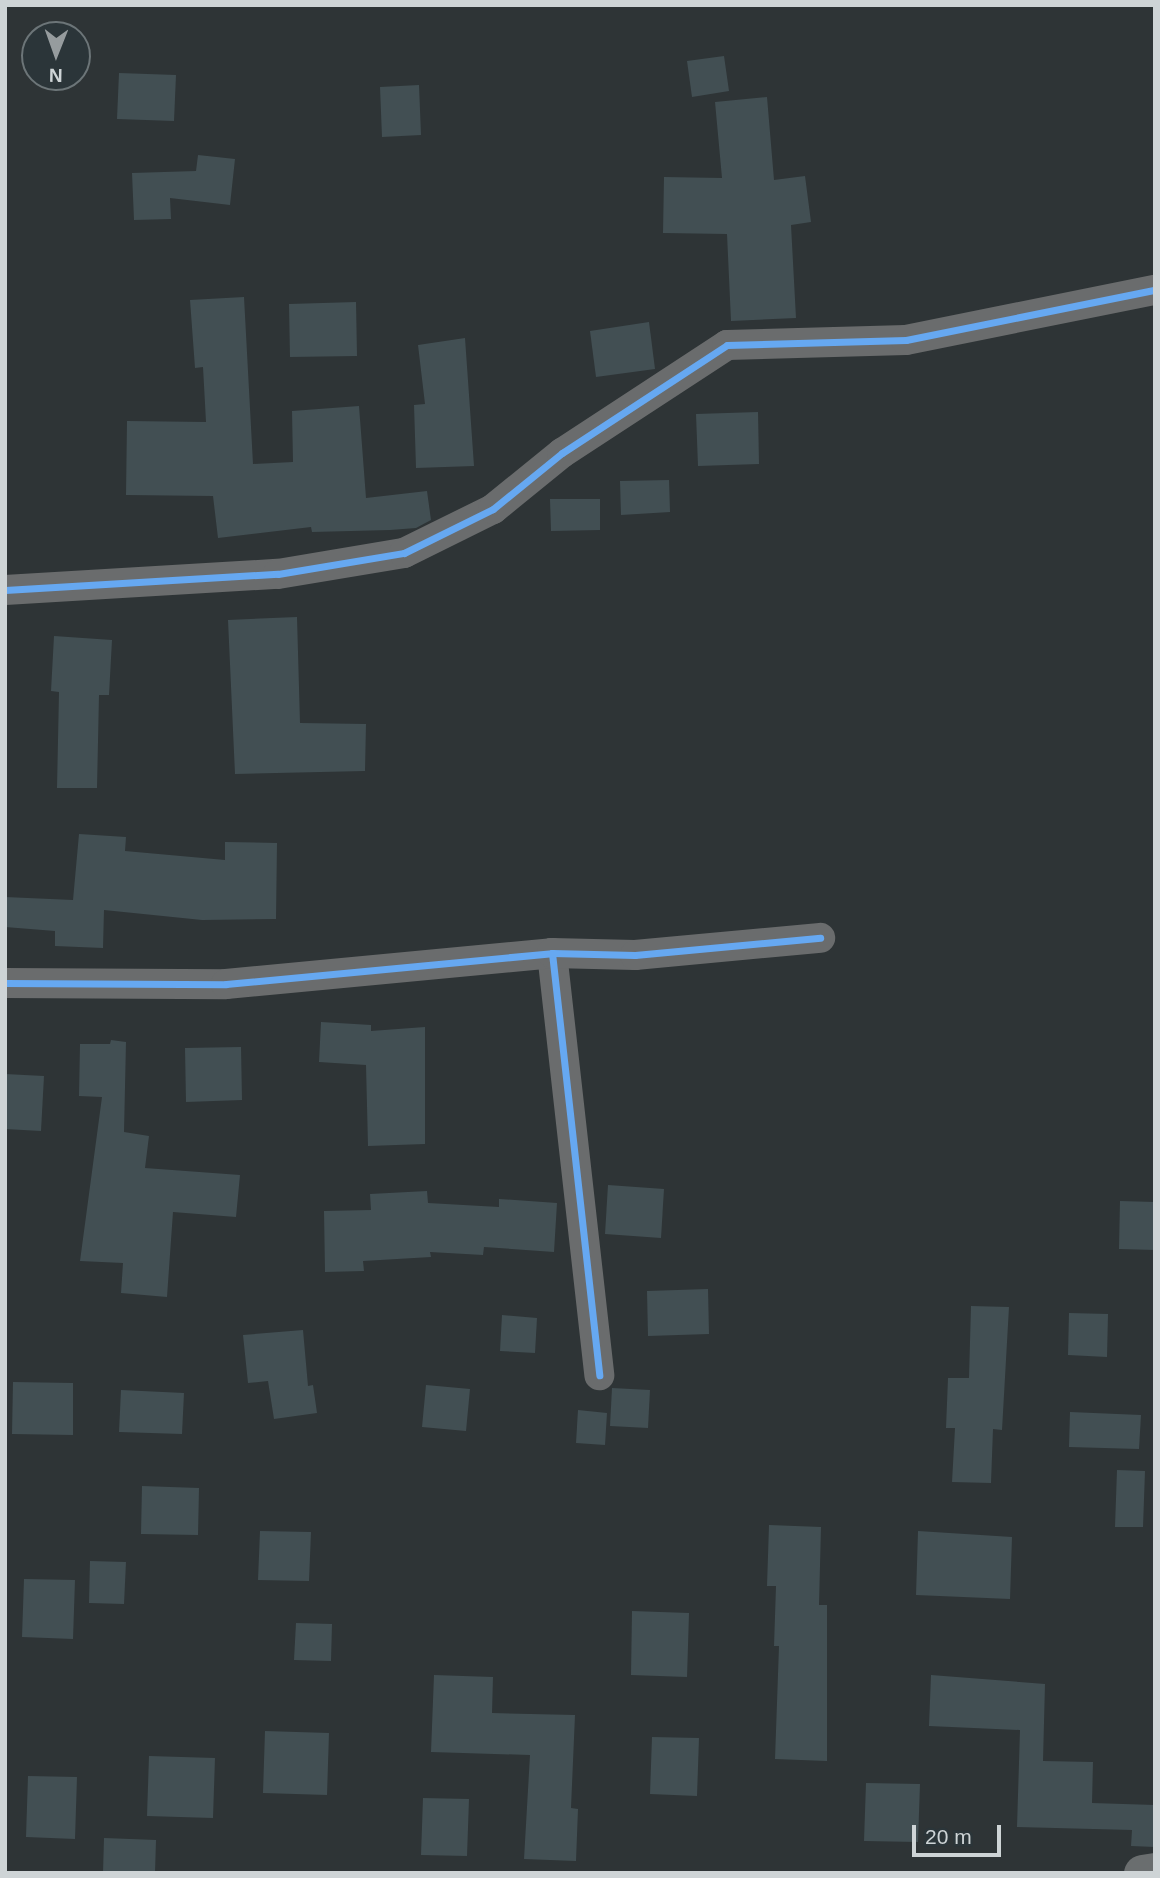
<!DOCTYPE html>
<html>
<head>
<meta charset="utf-8">
<style>
  body { margin:0 }
  #map { position:relative; width:1160px; height:1878px; overflow:hidden; background:#2e3436; font-family:Arial,sans-serif }
  div>[style] { position:absolute }
  .building>* { inset:0; background:#424f53 }
  .minor>* { height:30px; margin:-15px; padding:0 15px; transform-origin:15px; border-radius:15px; background:#6a6c6d }
  .major>* { height:37px; margin:-18.5px; padding:0 18.5px; transform-origin:18.5px; border-radius:18.5px; background:#6a6e6f }
  .cycleway>* { height:7px; margin:-3.5px; padding:0 3.5px; transform-origin:3.5px; border-radius:3.5px; background:#66a8f1 }
  span { translate:-50% -50%; white-space:nowrap; text-align:center; line-height:1.15; -webkit-text-stroke:5px #2b3539; paint-order:stroke }
  .frame { position:absolute; inset:0; border:7px solid #ced4d6; pointer-events:none }
  .north { position:absolute; left:21px; top:21px; width:70px; height:70px; box-sizing:border-box; background:#2b3539; border:2px solid #6c7578; border-radius:50%; rotate:181deg; font-size:19px; font-weight:700; line-height:28px; text-align:center; color:#ced4d6 }
  .north::after { content:''; display:block; margin:auto; width:24px; height:32px; background:#969c9e; clip-path:polygon(50% 0,100% 100%,50% 72%,0 100%) }
  .scale { position:absolute; left:912px; top:1825px; width:89px; height:32px; box-sizing:border-box; border:4px solid #ced4d6; border-top:0; padding-left:9px; font-size:21px; line-height:24px; white-space:nowrap; color:#ced4d6; -webkit-text-stroke:5px #2b3539; paint-order:stroke }
</style>
</head>
<body>
<div id="map">
  <div class="building">
    <i style="clip-path:polygon(724px 56px,729px 91px,692px 97px,687px 61px)"></i>
    <i style="clip-path:polygon(119px 73px,176px 75px,174px 121px,117px 119px)"></i>
    <i style="clip-path:polygon(419px 85px,421px 135px,382px 137px,380px 87px)"></i>
    <i style="clip-path:polygon(767px 97px,774px 180px,805px 176px,811px 222px,791px 225px,796px 318px,731px 321px,727px 234px,663px 233px,664px 177px,722px 178px,715px 102px)"></i>
    <i style="clip-path:polygon(198px 155px,235px 159px,230px 205px,170px 198px,171px 219px,134px 220px,132px 173px,196px 171px)"></i>
    <i style="clip-path:polygon(244px 297px,253px 464px,293px 462px,292px 411px,359px 406px,366px 498px,427px 491px,431px 520px,416px 528px,390px 530px,312px 532px,311px 527px,218px 538px,213px 496px,126px 495px,127px 421px,206px 422px,203px 367px,195px 368px,190px 300px)"></i>
    <i style="clip-path:polygon(356px 302px,357px 356px,290px 357px,289px 304px)"></i>
    <i style="clip-path:polygon(649px 322px,655px 369px,596px 377px,590px 331px)"></i>
    <i style="clip-path:polygon(465px 338px,474px 466px,416px 468px,414px 405px,425px 404px,418px 345px)"></i>
    <i style="clip-path:polygon(758px 412px,759px 464px,698px 466px,696px 414px)"></i>
    <i style="clip-path:polygon(669px 480px,670px 512px,621px 515px,620px 481px)"></i>
    <i style="clip-path:polygon(550px 499px,600px 499px,600px 530px,551px 531px)"></i>
    <i style="clip-path:polygon(297px 617px,300px 723px,366px 724px,365px 771px,235px 774px,228px 620px)"></i>
    <i style="clip-path:polygon(54px 636px,112px 640px,109px 695px,99px 695px,97px 788px,57px 788px,59px 692px,51px 691px)"></i>
    <i style="clip-path:polygon(79px 834px,126px 837px,125px 851px,225px 860px,225px 842px,277px 843px,276px 919px,202px 920px,104px 910px,103px 948px,55px 946px,55px 931px,5px 927px,5px 897px,73px 900px)"></i>
    <i style="clip-path:polygon(321px 1022px,371px 1025px,371px 1031px,425px 1027px,425px 1144px,368px 1146px,366px 1065px,319px 1062px)"></i>
    <i style="clip-path:polygon(111px 1040px,126px 1042px,124px 1132px,149px 1136px,145px 1168px,240px 1175px,236px 1217px,173px 1212px,167px 1297px,121px 1293px,123px 1263px,80px 1261px,102px 1097px,79px 1096px,80px 1044px,110px 1044px)"></i>
    <i style="clip-path:polygon(241px 1047px,242px 1100px,186px 1102px,185px 1048px)"></i>
    <i style="clip-path:polygon(5px 1074px,44px 1076px,41px 1131px,5px 1129px)"></i>
    <i style="clip-path:polygon(608px 1185px,664px 1189px,661px 1238px,605px 1234px)"></i>
    <i style="clip-path:polygon(427px 1191px,428px 1203px,499px 1207px,499px 1199px,557px 1203px,554px 1252px,484px 1247px,483px 1255px,430px 1252px,431px 1257px,363px 1261px,364px 1271px,325px 1272px,324px 1211px,371px 1210px,370px 1194px)"></i>
    <i style="clip-path:polygon(1120px 1201px,1155px 1202px,1155px 1250px,1119px 1249px)"></i>
    <i style="clip-path:polygon(708px 1289px,709px 1334px,648px 1336px,647px 1291px)"></i>
    <i style="clip-path:polygon(971px 1306px,1009px 1307px,1002px 1430px,993px 1429px,991px 1483px,952px 1482px,955px 1428px,946px 1428px,948px 1378px,969px 1378px)"></i>
    <i style="clip-path:polygon(1069px 1313px,1108px 1314px,1107px 1357px,1068px 1355px)"></i>
    <i style="clip-path:polygon(502px 1315px,537px 1318px,535px 1353px,500px 1351px)"></i>
    <i style="clip-path:polygon(303px 1330px,308px 1386px,313px 1385px,317px 1413px,274px 1419px,268px 1381px,248px 1383px,243px 1335px)"></i>
    <i style="clip-path:polygon(13px 1382px,73px 1383px,73px 1435px,12px 1434px)"></i>
    <i style="clip-path:polygon(426px 1385px,470px 1389px,466px 1431px,422px 1427px)"></i>
    <i style="clip-path:polygon(612px 1388px,650px 1390px,648px 1428px,610px 1426px)"></i>
    <i style="clip-path:polygon(121px 1390px,184px 1393px,182px 1434px,119px 1432px)"></i>
    <i style="clip-path:polygon(578px 1410px,607px 1413px,605px 1445px,576px 1443px)"></i>
    <i style="clip-path:polygon(1070px 1412px,1141px 1415px,1139px 1449px,1069px 1447px)"></i>
    <i style="clip-path:polygon(1117px 1470px,1145px 1471px,1143px 1527px,1115px 1527px)"></i>
    <i style="clip-path:polygon(142px 1486px,199px 1488px,198px 1535px,141px 1534px)"></i>
    <i style="clip-path:polygon(769px 1525px,821px 1527px,819px 1605px,827px 1605px,827px 1761px,775px 1759px,779px 1646px,774px 1646px,776px 1586px,767px 1586px)"></i>
    <i style="clip-path:polygon(260px 1531px,311px 1532px,309px 1581px,258px 1580px)"></i>
    <i style="clip-path:polygon(918px 1531px,1012px 1537px,1010px 1599px,916px 1595px)"></i>
    <i style="clip-path:polygon(90px 1561px,126px 1562px,124px 1604px,89px 1603px)"></i>
    <i style="clip-path:polygon(24px 1579px,75px 1580px,73px 1639px,22px 1637px)"></i>
    <i style="clip-path:polygon(632px 1611px,689px 1613px,687px 1677px,631px 1675px)"></i>
    <i style="clip-path:polygon(296px 1623px,332px 1624px,331px 1661px,294px 1660px)"></i>
    <i style="clip-path:polygon(434px 1675px,493px 1677px,492px 1713px,575px 1715px,571px 1808px,578px 1809px,576px 1861px,524px 1859px,530px 1755px,431px 1752px)"></i>
    <i style="clip-path:polygon(931px 1675px,1045px 1684px,1043px 1761px,1093px 1762px,1092px 1803px,1155px 1805px,1155px 1847px,1131px 1846px,1132px 1830px,1017px 1827px,1020px 1730px,929px 1726px)"></i>
    <i style="clip-path:polygon(265px 1731px,329px 1733px,327px 1795px,263px 1793px)"></i>
    <i style="clip-path:polygon(652px 1737px,699px 1738px,697px 1796px,650px 1794px)"></i>
    <i style="clip-path:polygon(149px 1756px,215px 1758px,213px 1818px,147px 1816px)"></i>
    <i style="clip-path:polygon(28px 1776px,77px 1777px,75px 1839px,26px 1837px)"></i>
    <i style="clip-path:polygon(866px 1783px,920px 1784px,918px 1842px,864px 1841px)"></i>
    <i style="clip-path:polygon(423px 1798px,469px 1799px,467px 1856px,421px 1855px)"></i>
    <i style="clip-path:polygon(104px 1838px,156px 1840px,155px 1873px,103px 1873px)"></i>
  </div>
  <div class="minor">
    <i style="left:5px;top:590px;width:273px;rotate:-3.4deg"></i>
    <i style="left:278px;top:574px;width:128px;rotate:-9.5deg"></i>
    <i style="left:404px;top:553px;width:99px;rotate:-26.3deg"></i>
    <i style="left:493px;top:509px;width:89px;rotate:-39.1deg"></i>
    <i style="left:562px;top:453px;width:197px;rotate:-33.2deg"></i>
    <i style="left:727px;top:345px;width:179px;rotate:-1.6deg"></i>
    <i style="left:906px;top:340px;width:254px;rotate:-11.4deg"></i>
    <i style="left:552px;top:953px;width:425px;rotate:83.6deg"></i>
    <i style="left:5px;top:983px;width:221px;rotate:0.3deg"></i>
    <i style="left:226px;top:984px;width:327px;rotate:-5.4deg"></i>
    <i style="left:552px;top:953px;width:83px;rotate:1.4deg"></i>
    <i style="left:635px;top:955px;width:186px;rotate:-5.3deg"></i>
  </div>
  <div class="major">
    <i style="left:1142px;top:1873px;width:13px;rotate:-9deg"></i>
  </div>
  <div class="cycleway">
    <i style="left:5px;top:590px;width:273px;rotate:-3.4deg"></i>
    <i style="left:278px;top:574px;width:128px;rotate:-9.5deg"></i>
    <i style="left:404px;top:553px;width:99px;rotate:-26.3deg"></i>
    <i style="left:493px;top:509px;width:89px;rotate:-39.1deg"></i>
    <i style="left:562px;top:453px;width:197px;rotate:-33.2deg"></i>
    <i style="left:727px;top:345px;width:179px;rotate:-1.6deg"></i>
    <i style="left:906px;top:340px;width:254px;rotate:-11.4deg"></i>
    <i style="left:552px;top:953px;width:425px;rotate:83.6deg"></i>
    <i style="left:5px;top:983px;width:221px;rotate:0.3deg"></i>
    <i style="left:226px;top:984px;width:327px;rotate:-5.4deg"></i>
    <i style="left:552px;top:953px;width:83px;rotate:1.4deg"></i>
    <i style="left:635px;top:955px;width:186px;rotate:-5.3deg"></i>
  </div>
  <div class="frame"></div>
  <div class="north">N</div>
  <div class="scale">20 m</div>
</div>
</body>
</html>
